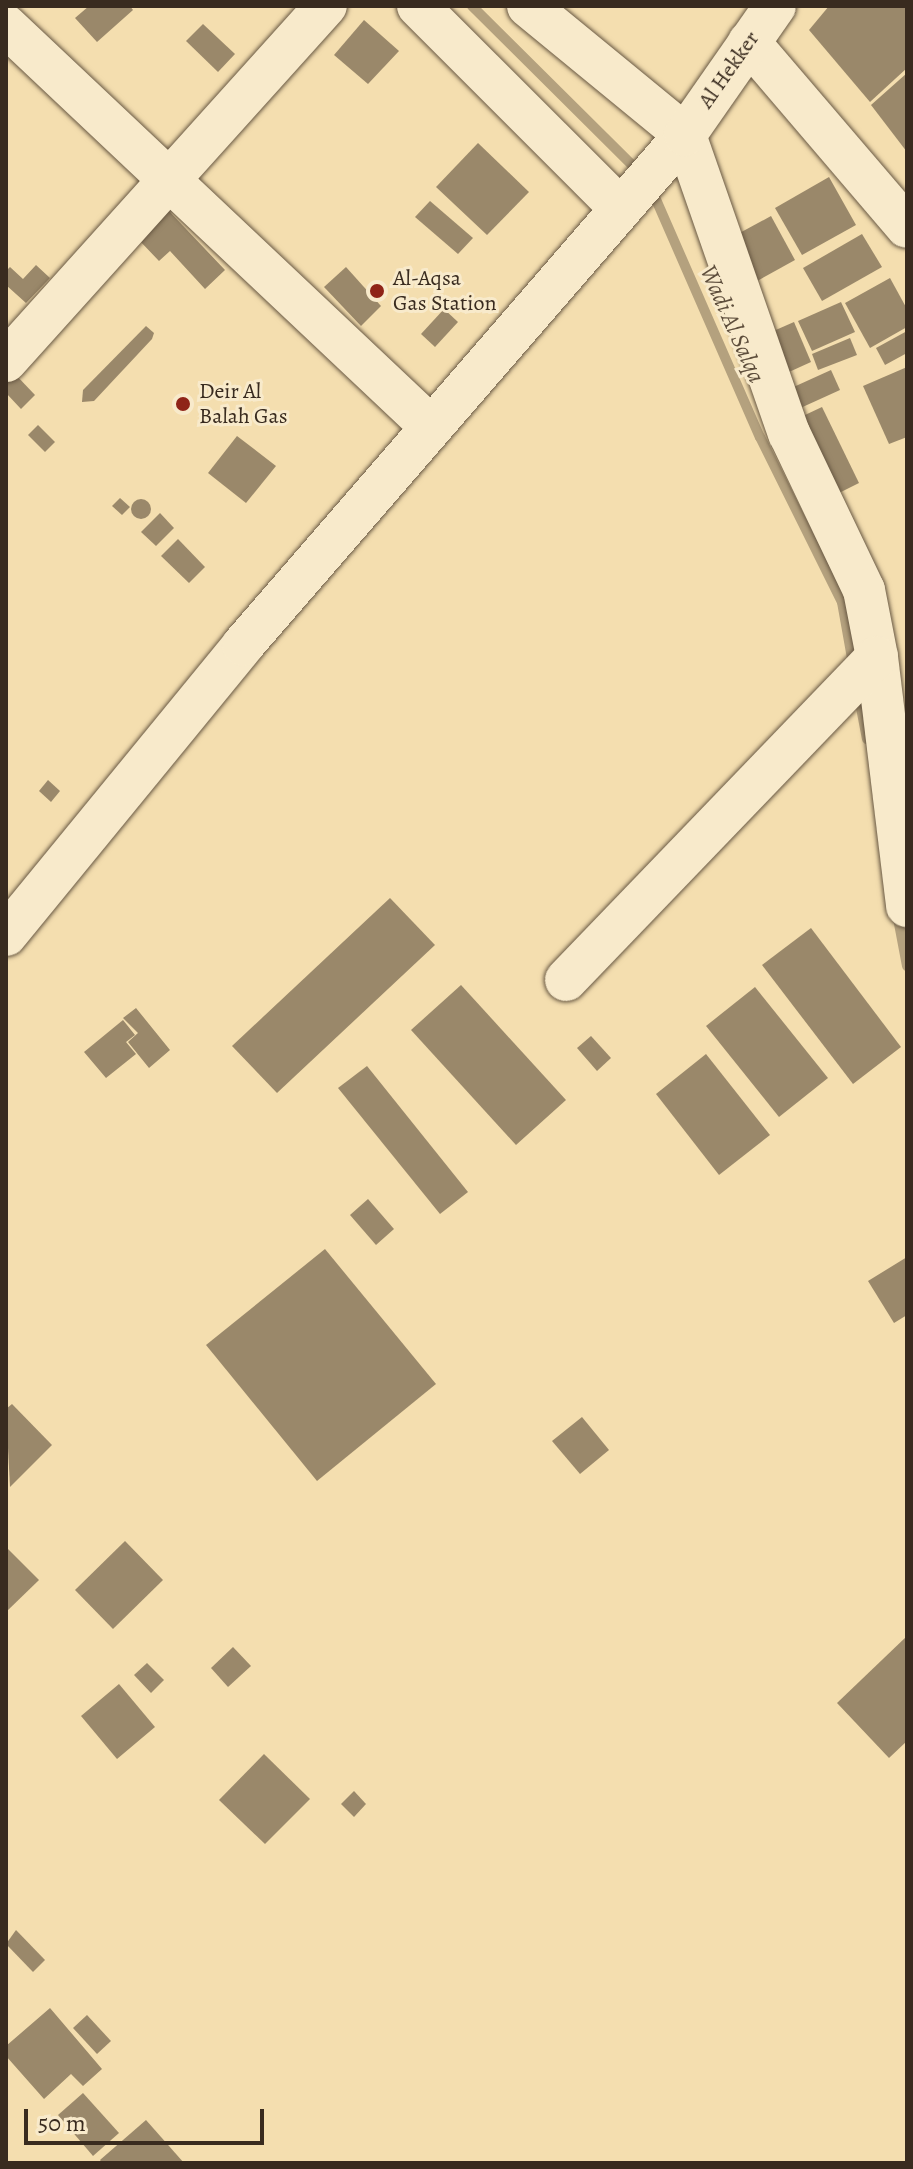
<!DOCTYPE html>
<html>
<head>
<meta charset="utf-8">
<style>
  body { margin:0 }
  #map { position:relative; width:913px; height:2169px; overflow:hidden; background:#f4deaf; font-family:Alegreya,serif }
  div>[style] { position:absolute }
  .stream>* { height:10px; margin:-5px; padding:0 5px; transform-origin:5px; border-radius:5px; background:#b4a17e }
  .building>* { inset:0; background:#9a886a }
  .round { border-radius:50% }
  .roads { filter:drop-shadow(0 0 2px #685843) drop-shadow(0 0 2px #685843) }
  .minor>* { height:42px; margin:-21px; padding:0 21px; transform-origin:21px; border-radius:21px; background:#f8eacb }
  .dots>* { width:22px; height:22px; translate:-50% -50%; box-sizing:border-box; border:4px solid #f8eacb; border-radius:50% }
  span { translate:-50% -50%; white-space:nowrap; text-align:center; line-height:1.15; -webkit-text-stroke:6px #f8eacb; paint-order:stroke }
  .street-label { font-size:22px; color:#392b1f }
  .poi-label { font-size:22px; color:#392b1f }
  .left { translate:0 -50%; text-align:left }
  .water-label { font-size:24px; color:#5e4e3c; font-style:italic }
  .frame { position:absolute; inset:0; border:8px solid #392b1f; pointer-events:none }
  .scale { position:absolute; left:24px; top:2109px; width:240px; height:36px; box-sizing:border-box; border:4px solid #392b1f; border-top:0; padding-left:10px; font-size:24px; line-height:28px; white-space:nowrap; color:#392b1f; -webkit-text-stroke:6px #f8eacb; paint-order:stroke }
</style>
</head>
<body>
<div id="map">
  <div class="stream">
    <i style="left:472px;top:6px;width:235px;rotate:44.8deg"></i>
    <i style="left:651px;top:188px;width:272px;rotate:66.4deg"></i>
    <i style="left:760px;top:437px;width:184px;rotate:63.6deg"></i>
    <i style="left:842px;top:602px;width:63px;rotate:79.9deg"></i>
    <i style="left:858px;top:692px;width:48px;rotate:79.2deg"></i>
    <i style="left:897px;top:913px;width:54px;rotate:79.3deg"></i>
  </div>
  <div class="building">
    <i style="clip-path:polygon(89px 6px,130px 6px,133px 10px,97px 42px,75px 18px)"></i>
    <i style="clip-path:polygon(829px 6px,907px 6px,907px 68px,870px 102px,809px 30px)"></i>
    <i style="clip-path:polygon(364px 20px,399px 51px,368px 84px,334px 55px)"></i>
    <i style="clip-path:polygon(203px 24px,235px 54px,218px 72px,186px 41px)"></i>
    <i style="clip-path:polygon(907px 73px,907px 152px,871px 105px)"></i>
    <i style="clip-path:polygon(478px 143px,529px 192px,487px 235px,436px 187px)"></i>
    <i style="clip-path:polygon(829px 177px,856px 225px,802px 255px,775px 208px)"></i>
    <i style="clip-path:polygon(430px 201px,473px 238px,458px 254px,415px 217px)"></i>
    <i style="clip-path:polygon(168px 210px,225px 270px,205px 289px,170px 251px,159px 261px,138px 239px)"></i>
    <i style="clip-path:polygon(771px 216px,795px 260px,748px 286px,723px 242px)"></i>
    <i style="clip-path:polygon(862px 234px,882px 267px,822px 301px,803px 268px)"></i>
    <i style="clip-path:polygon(36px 265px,50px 278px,26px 303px,6px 285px,6px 271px,10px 267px,23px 279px)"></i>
    <i style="clip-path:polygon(346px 267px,381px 306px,361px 326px,324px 287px)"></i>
    <i style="clip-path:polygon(890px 278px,907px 309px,907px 327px,870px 348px,845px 303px)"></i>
    <i style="clip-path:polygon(841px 302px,855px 332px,812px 351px,798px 321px)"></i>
    <i style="clip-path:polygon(444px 309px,458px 322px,435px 347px,421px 334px)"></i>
    <i style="clip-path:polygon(794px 322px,811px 362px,778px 377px,760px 337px)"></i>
    <i style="clip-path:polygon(146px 326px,154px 333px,152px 339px,94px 401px,82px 402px,83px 390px)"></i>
    <i style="clip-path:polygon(907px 331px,907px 353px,885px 365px,876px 348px)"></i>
    <i style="clip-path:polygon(850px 338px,857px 355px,818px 370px,812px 354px)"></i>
    <i style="clip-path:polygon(907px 367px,907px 437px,889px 444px,863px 386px)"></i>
    <i style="clip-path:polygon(831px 370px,840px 390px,796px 410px,787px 390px)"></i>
    <i style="clip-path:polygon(15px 374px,35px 395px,21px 409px,6px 393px,6px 382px)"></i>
    <i style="clip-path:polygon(822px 407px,859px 483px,825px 500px,788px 423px)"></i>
    <i style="clip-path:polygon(38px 425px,55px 442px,45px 452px,28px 435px)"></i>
    <i style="clip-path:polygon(237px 436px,276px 466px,246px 503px,208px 473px)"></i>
    <i style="clip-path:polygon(120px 498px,130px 507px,122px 515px,112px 506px)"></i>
    <i class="round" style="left:131px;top:499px;width:20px;height:20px"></i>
    <i style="clip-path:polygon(160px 513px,174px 528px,156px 546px,141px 532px)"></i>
    <i style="clip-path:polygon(178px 539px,205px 567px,189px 583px,161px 556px)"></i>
    <i style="clip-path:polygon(48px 780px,60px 791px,51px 802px,39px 791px)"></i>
    <i style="clip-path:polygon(390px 898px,435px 945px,277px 1093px,232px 1046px)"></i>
    <i style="clip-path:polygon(811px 928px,901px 1047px,853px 1084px,762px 965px)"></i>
    <i style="clip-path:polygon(461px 985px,566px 1100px,516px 1145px,411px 1030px)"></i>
    <i style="clip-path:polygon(755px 987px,828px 1078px,779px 1117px,706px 1026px)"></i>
    <i style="clip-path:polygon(136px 1008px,170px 1050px,149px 1068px,128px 1042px,138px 1033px,123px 1018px)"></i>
    <i style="clip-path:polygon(123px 1020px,135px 1035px,126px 1042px,136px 1054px,106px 1078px,84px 1052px)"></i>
    <i style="clip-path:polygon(591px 1036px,611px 1058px,597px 1071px,577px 1048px)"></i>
    <i style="clip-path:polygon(706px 1054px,770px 1135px,719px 1175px,656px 1094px)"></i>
    <i style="clip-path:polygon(367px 1066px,468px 1192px,440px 1214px,338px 1088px)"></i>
    <i style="clip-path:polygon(368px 1199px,394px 1229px,376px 1245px,350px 1215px)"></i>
    <i style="clip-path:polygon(325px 1249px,436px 1384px,317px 1481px,206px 1345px)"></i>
    <i style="clip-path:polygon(907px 1257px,907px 1315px,894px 1323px,868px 1281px)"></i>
    <i style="clip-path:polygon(12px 1404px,52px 1445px,10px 1487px,6px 1409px)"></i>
    <i style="clip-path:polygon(582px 1417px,609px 1450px,580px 1474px,552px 1441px)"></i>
    <i style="clip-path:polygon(125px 1541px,163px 1580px,113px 1629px,75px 1590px)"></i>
    <i style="clip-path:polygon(6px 1547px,39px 1580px,6px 1612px)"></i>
    <i style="clip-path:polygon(907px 1636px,907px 1741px,889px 1758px,837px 1703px)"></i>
    <i style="clip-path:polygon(233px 1647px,251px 1666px,228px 1687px,211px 1668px)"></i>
    <i style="clip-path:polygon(147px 1663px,164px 1680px,151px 1693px,134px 1675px)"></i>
    <i style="clip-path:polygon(119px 1684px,155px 1727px,117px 1759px,81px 1716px)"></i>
    <i style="clip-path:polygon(264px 1754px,310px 1799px,265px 1844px,219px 1800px)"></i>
    <i style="clip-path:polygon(354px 1791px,366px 1804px,354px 1817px,341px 1804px)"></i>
    <i style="clip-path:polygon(16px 1930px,45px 1960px,33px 1972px,6px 1944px)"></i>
    <i style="clip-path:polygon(50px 2008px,102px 2069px,83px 2086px,71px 2074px,44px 2099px,6px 2056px,6px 2046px)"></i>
    <i style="clip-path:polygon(87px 2015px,111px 2041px,97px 2054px,73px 2028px)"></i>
    <i style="clip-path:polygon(83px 2093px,119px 2133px,93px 2156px,58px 2115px)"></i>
    <i style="clip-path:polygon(146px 2120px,184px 2163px,102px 2163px,100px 2160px)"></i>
  </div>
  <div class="roads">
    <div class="minor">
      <i style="left:418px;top:6px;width:287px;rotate:45deg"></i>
      <i style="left:528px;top:6px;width:203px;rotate:39.4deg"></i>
      <i style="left:685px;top:135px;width:316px;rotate:70.8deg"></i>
      <i style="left:789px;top:433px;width:174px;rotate:64.5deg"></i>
      <i style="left:864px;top:590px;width:68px;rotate:79deg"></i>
      <i style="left:877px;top:657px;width:251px;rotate:83.1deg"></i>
      <i style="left:6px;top:26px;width:583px;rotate:43.33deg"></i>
      <i style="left:749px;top:42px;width:243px;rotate:49.5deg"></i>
      <i style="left:6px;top:361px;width:478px;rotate:-48deg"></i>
      <i style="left:6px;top:935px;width:375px;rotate:-50.7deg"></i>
      <i style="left:243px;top:645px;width:675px;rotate:-49.09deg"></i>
      <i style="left:685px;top:135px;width:157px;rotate:-55.1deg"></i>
      <i style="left:566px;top:980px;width:448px;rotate:-46.1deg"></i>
    </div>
  </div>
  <div class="dots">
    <i style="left:377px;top:291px;background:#8f2418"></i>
    <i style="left:183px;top:404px;background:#8f2418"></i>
  </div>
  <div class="street-label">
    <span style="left:729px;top:70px;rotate:-55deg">Al Hekker</span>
  </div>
  <div class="poi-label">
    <span class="left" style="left:393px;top:291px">Al-Aqsa<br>Gas Station</span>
    <span class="left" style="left:199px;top:404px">Deir Al<br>Balah Gas</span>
  </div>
  <div class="water-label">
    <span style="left:732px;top:324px;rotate:66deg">Wadi Al Salqa</span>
  </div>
  <div class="frame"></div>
  <div class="scale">50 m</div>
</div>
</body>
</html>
